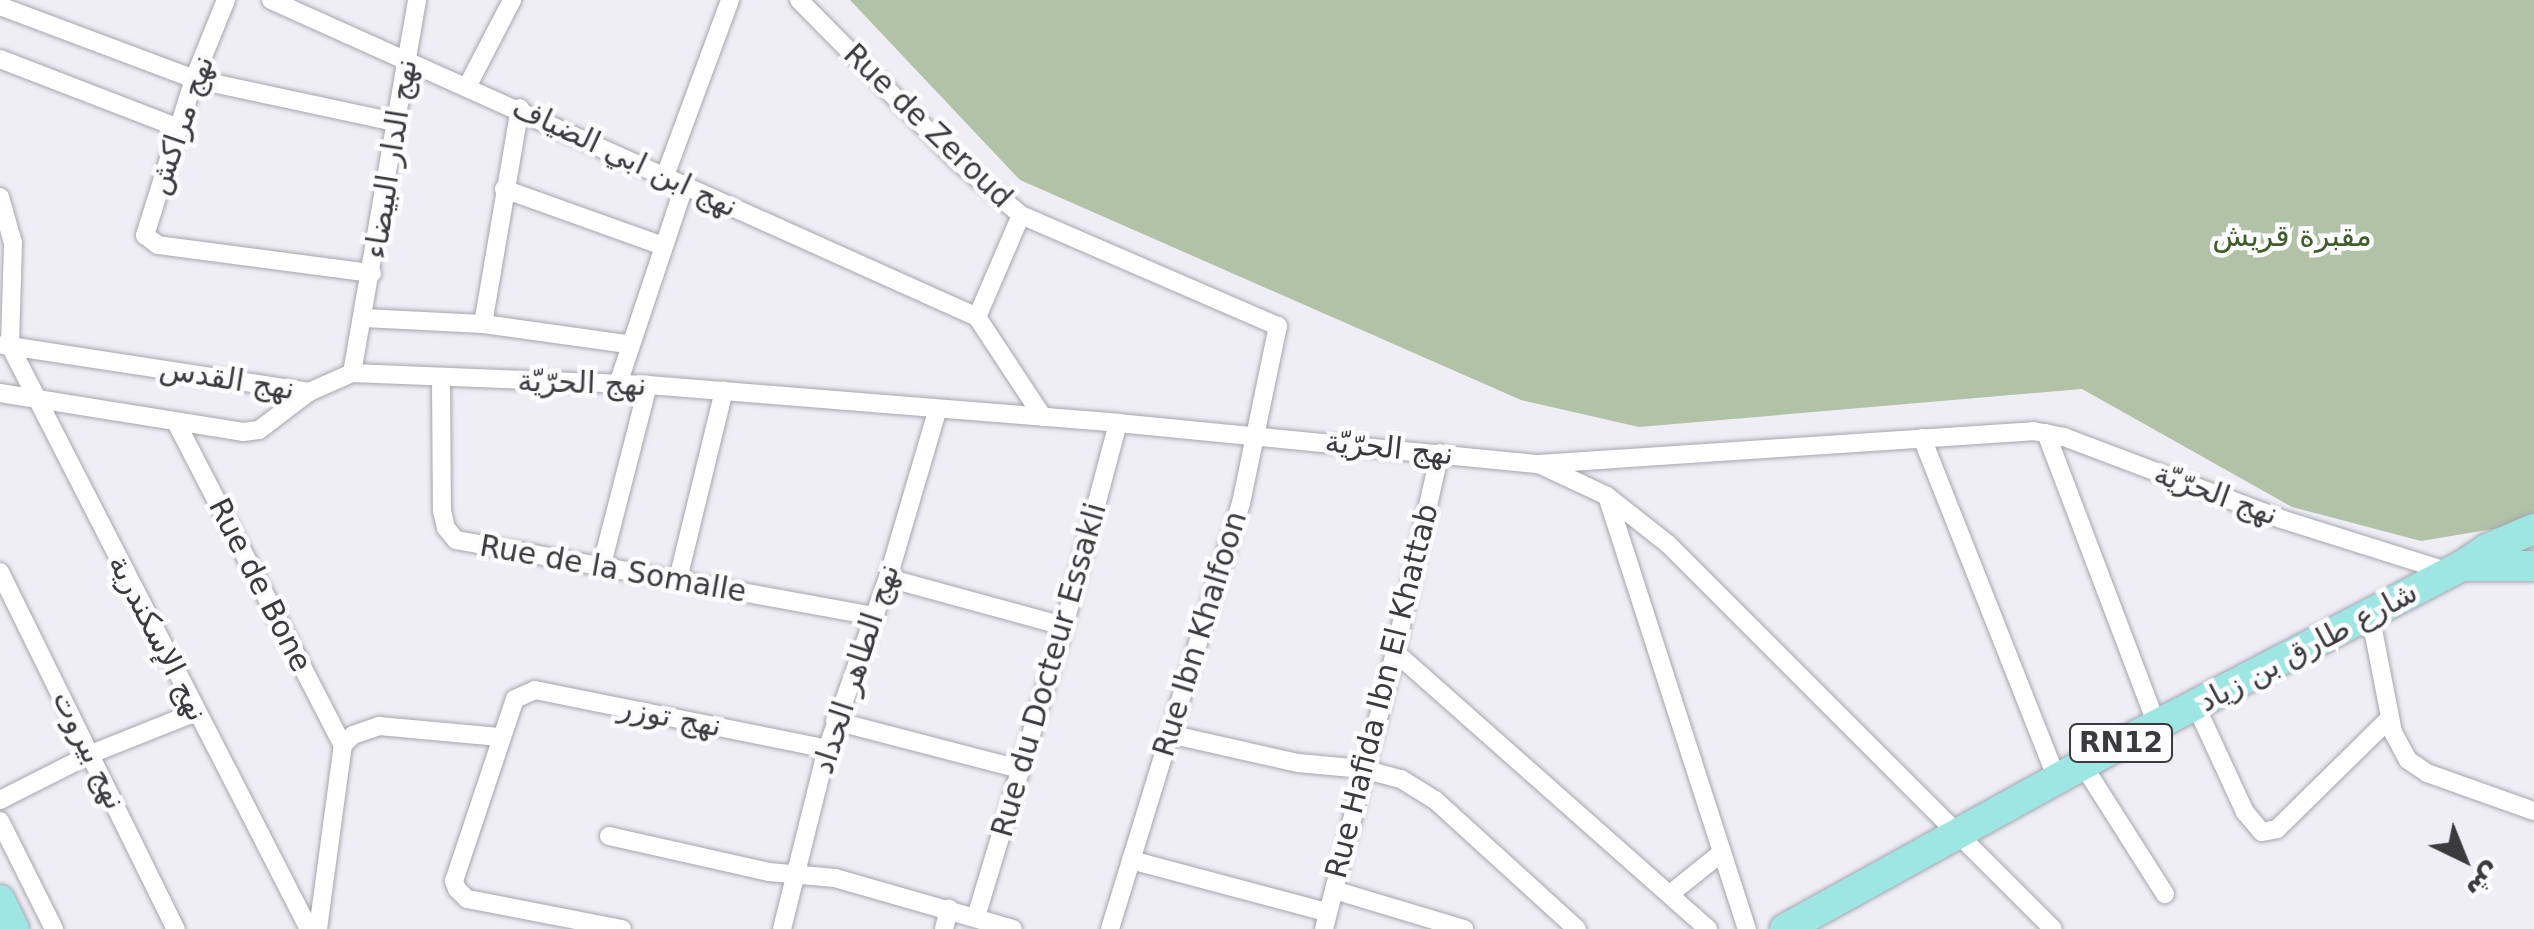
<!DOCTYPE html>
<html>
<head>
<meta charset="utf-8">
<style>
  body { margin:0 }
  #map { position:relative; width:2534px; height:929px; overflow:hidden; background:#efeef7; font-family:"DejaVu Sans",Cairo,sans-serif }
  div>[style] { position:absolute }
  .green>* { inset:0; background:#b1c2a7 }
  .roads { filter:drop-shadow(0 0 2px #a5a5ad) drop-shadow(0 0 2px #a5a5ad) }
  .street>* { height:18px; margin:-9px; padding:0 9px; transform-origin:9px; border-radius:9px; background:#fff }
  .primary>* { height:30px; margin:-15px; padding:0 15px; transform-origin:15px; border-radius:15px; background:#9ee6e3 }
  span { translate:-50% -50%; white-space:nowrap; text-align:center; line-height:1.15; -webkit-text-stroke:9px #fcfcfe; paint-order:stroke }
  .shield-label span { padding:2px 8px; background:#fcfcfe; border:2px solid; border-radius:8px; -webkit-text-stroke-width:0 }
  .shield-label { font-size:28px; color:#3b3b3e; font-weight:700 }
  .street-label { font-size:30px; color:#3b3b3e }
  .park-label { font-size:30px; color:#405d2a }
  .north { position:absolute; left:2414px; top:809px; width:100px; height:100px; -webkit-text-stroke:8px #fcfcfe; paint-order:stroke; rotate:137deg; font-size:28px; font-weight:700; line-height:40px; text-align:center; color:#3b3b3e }
  .north::after { content:''; display:block; margin:auto; width:35px; height:45px; background:#3b3b3e; clip-path:polygon(50% 0,100% 100%,50% 72%,0 100%) }
</style>
</head>
<body>
<div id="map">
  <div class="green">
    <i style="clip-path:polygon(850px 0,2534px 0,2534px 518px,2517px 525px,2421px 541px,2292px 507px,2082px 389px,1639px 427px,1521px 400px,1020px 180px)"></i>
  </div>
  <div class="roads">
    <div class="street">
      <i style="left:226px;top:0;width:85px;rotate:112.1deg"></i>
      <i style="left:194px;top:79px;width:164px;rotate:107.4deg"></i>
      <i style="left:145px;top:235px;width:16px;rotate:38deg"></i>
      <i style="left:158px;top:245px;width:216px;rotate:7.5deg"></i>
      <i style="left:271px;top:0;width:774px;rotate:24.18deg"></i>
      <i style="left:799px;top:0;width:231px;rotate:45.4deg"></i>
      <i style="left:961px;top:164px;width:79px;rotate:40.4deg"></i>
      <i style="left:1021px;top:215px;width:280px;rotate:23.4deg"></i>
      <i style="left:1278px;top:326px;width:181px;rotate:101.8deg"></i>
      <i style="left:1241px;top:503px;width:446px;rotate:107.1deg"></i>
      <i style="left:0;top:6px;width:207px;rotate:20.6deg"></i>
      <i style="left:194px;top:79px;width:205px;rotate:12.1deg"></i>
      <i style="left:0;top:59px;width:192px;rotate:21.1deg"></i>
      <i style="left:468px;top:85px;width:96px;rotate:-62.6deg"></i>
      <i style="left:665px;top:176px;width:188px;rotate:-69.7deg"></i>
      <i style="left:504px;top:189px;width:169px;rotate:19.7deg"></i>
      <i style="left:0;top:197px;width:48px;rotate:74.2deg"></i>
      <i style="left:13px;top:243px;width:103px;rotate:91.7deg"></i>
      <i style="left:10px;top:346px;width:655px;rotate:62.85deg"></i>
      <i style="left:1021px;top:215px;width:111px;rotate:113.3deg"></i>
      <i style="left:977px;top:317px;width:120px;rotate:56.6deg"></i>
      <i style="left:364px;top:318px;width:119px;rotate:2.9deg"></i>
      <i style="left:483px;top:324px;width:146px;rotate:7.9deg"></i>
      <i style="left:483px;top:324px;width:219px;rotate:-80.3deg"></i>
      <i style="left:3px;top:345px;width:310px;rotate:8.7deg"></i>
      <i style="left:352px;top:373px;width:379px;rotate:-80.1deg"></i>
      <i style="left:441px;top:378px;width:133px;rotate:89.6deg"></i>
      <i style="left:442px;top:511px;width:17px;rotate:77deg"></i>
      <i style="left:446px;top:528px;width:16px;rotate:50deg"></i>
      <i style="left:456px;top:540px;width:426px;rotate:10.3deg"></i>
      <i style="left:618px;top:384px;width:211px;rotate:-71.5deg"></i>
      <i style="left:0;top:393px;width:246px;rotate:9.1deg"></i>
      <i style="left:243px;top:432px;width:16px;rotate:-7deg"></i>
      <i style="left:259px;top:430px;width:63px;rotate:-37.2deg"></i>
      <i style="left:309px;top:392px;width:47px;rotate:-23.8deg"></i>
      <i style="left:352px;top:373px;width:296px;rotate:2.3deg"></i>
      <i style="left:648px;top:385px;width:472px;rotate:4.6deg"></i>
      <i style="left:1118px;top:423px;width:423px;rotate:5.6deg"></i>
      <i style="left:1539px;top:464px;width:495px;rotate:-3.8deg"></i>
      <i style="left:2033px;top:431px;width:32px;rotate:11deg"></i>
      <i style="left:2064px;top:437px;width:232px;rotate:20.7deg"></i>
      <i style="left:2281px;top:519px;width:176px;rotate:17.5deg"></i>
      <i style="left:177px;top:424px;width:361px;rotate:62.7deg"></i>
      <i style="left:2046px;top:433px;width:312px;rotate:69.2deg"></i>
      <i style="left:1922px;top:438px;width:367px;rotate:68.4deg"></i>
      <i style="left:1539px;top:464px;width:75px;rotate:25.2deg"></i>
      <i style="left:1607px;top:496px;width:78px;rotate:38.2deg"></i>
      <i style="left:1668px;top:544px;width:544px;rotate:45deg"></i>
      <i style="left:1607px;top:496px;width:455px;rotate:72.1deg"></i>
      <i style="left:601px;top:568px;width:189px;rotate:-75.6deg"></i>
      <i style="left:0;top:572px;width:398px;rotate:63.8deg"></i>
      <i style="left:888px;top:578px;width:182px;rotate:15.3deg"></i>
      <i style="left:678px;top:579px;width:194px;rotate:-76.3deg"></i>
      <i style="left:2370px;top:614px;width:120px;rotate:79deg"></i>
      <i style="left:2393px;top:732px;width:32px;rotate:62deg"></i>
      <i style="left:2408px;top:760px;width:23px;rotate:34deg"></i>
      <i style="left:2427px;top:773px;width:114px;rotate:19.6deg"></i>
      <i style="left:1395px;top:652px;width:418px;rotate:41.5deg"></i>
      <i style="left:2196px;top:706px;width:117px;rotate:65.2deg"></i>
      <i style="left:2245px;top:812px;width:26px;rotate:50deg"></i>
      <i style="left:2262px;top:832px;width:15px;rotate:-11deg"></i>
      <i style="left:2277px;top:829px;width:158px;rotate:-44.5deg"></i>
      <i style="left:835px;top:721px;width:190px;rotate:14.6deg"></i>
      <i style="left:1169px;top:734px;width:132px;rotate:12.7deg"></i>
      <i style="left:1298px;top:763px;width:65px;rotate:5.3deg"></i>
      <i style="left:1363px;top:769px;width:39px;rotate:15deg"></i>
      <i style="left:1401px;top:779px;width:40px;rotate:32deg"></i>
      <i style="left:1435px;top:800px;width:192px;rotate:42.3deg"></i>
      <i style="left:2083px;top:765px;width:153px;rotate:57.6deg"></i>
      <i style="left:0;top:800px;width:102px;rotate:-26.8deg"></i>
      <i style="left:91px;top:754px;width:113px;rotate:-21.8deg"></i>
      <i style="left:0;top:821px;width:121px;rotate:63.4deg"></i>
      <i style="left:609px;top:836px;width:164px;rotate:12.7deg"></i>
      <i style="left:769px;top:872px;width:66px;rotate:5.2deg"></i>
      <i style="left:835px;top:878px;width:185px;rotate:16deg"></i>
      <i style="left:1131px;top:860px;width:203px;rotate:14.9deg"></i>
      <i style="left:1334px;top:890px;width:136px;rotate:16.7deg"></i>
      <i style="left:1670px;top:894px;width:64px;rotate:-38.7deg"></i>
      <i style="left:976px;top:917px;width:304px;rotate:-73.2deg"></i>
      <i style="left:1064px;top:626px;width:210px;rotate:-75.1deg"></i>
      <i style="left:318px;top:929px;width:186px;rotate:-82.3deg"></i>
      <i style="left:343px;top:745px;width:14px;rotate:-45deg"></i>
      <i style="left:353px;top:735px;width:28px;rotate:-19deg"></i>
      <i style="left:379px;top:726px;width:121px;rotate:5.2deg"></i>
      <i style="left:622px;top:929px;width:158px;rotate:-169deg"></i>
      <i style="left:467px;top:899px;width:14px;rotate:-135deg"></i>
      <i style="left:457px;top:889px;width:9px;rotate:-111deg"></i>
      <i style="left:454px;top:881px;width:192px;rotate:-71.5deg"></i>
      <i style="left:515px;top:699px;width:22px;rotate:-24deg"></i>
      <i style="left:535px;top:690px;width:298px;rotate:11.4deg"></i>
      <i style="left:782px;top:929px;width:186px;rotate:-76deg"></i>
      <i style="left:827px;top:749px;width:182px;rotate:-70.4deg"></i>
      <i style="left:888px;top:578px;width:174px;rotate:-73.6deg"></i>
      <i style="left:944px;top:929px;width:21px;rotate:-76deg"></i>
      <i style="left:1324px;top:929px;width:286px;rotate:-75.6deg"></i>
      <i style="left:1395px;top:652px;width:204px;rotate:-77.3deg"></i>
    </div>
    <div class="primary">
      <i style="left:2462px;top:566px;width:72px"></i>
      <i style="left:0;top:900px;width:32px;rotate:64deg"></i>
      <i style="left:1785px;top:929px;width:378px;rotate:-28.9deg"></i>
      <i style="left:2116px;top:746px;width:390px;rotate:-27.5deg"></i>
      <i style="left:2462px;top:566px;width:30px;rotate:-34deg"></i>
      <i style="left:2487px;top:549px;width:51px;rotate:-23.1deg"></i>
    </div>
  </div>
  <div class="shield-label">
    <span style="left:2121px;top:743px">RN12</span>
  </div>
  <div class="street-label">
    <span style="left:181px;top:125px;rotate:-71deg">نهج مراكش</span>
    <span style="left:928px;top:126px;rotate:44deg">Rue de Zeroud</span>
    <span style="left:625px;top:157px;rotate:25deg">نهج ابن ابي الضياف</span>
    <span style="left:391px;top:159px;rotate:-81deg">نهج الدار البيضاء</span>
    <span style="left:227px;top:379px;rotate:9deg">نهج القدس</span>
    <span style="left:582px;top:383px;rotate:2deg">نهج الحرّيّة</span>
    <span style="left:1389px;top:448px;rotate:6deg">نهج الحرّيّة</span>
    <span style="left:2216px;top:494px;rotate:20deg">نهج الحرّيّة</span>
    <span style="left:613px;top:569px;rotate:10deg">Rue de la Somalle</span>
    <span style="left:260px;top:585px;rotate:63deg">Rue de Bone</span>
    <span style="left:1200px;top:634px;rotate:-73deg">Rue Ibn Khalfoon</span>
    <span style="left:158px;top:638px;rotate:63deg">نهج الإسكندرية</span>
    <span style="left:2308px;top:647px;rotate:-28deg">شارع طارق بن زياد</span>
    <span style="left:856px;top:669px;rotate:-72deg">نهج الطاهر الحداد</span>
    <span style="left:1049px;top:670px;rotate:-74deg">Rue du Docteur Essakli</span>
    <span style="left:1382px;top:691px;rotate:-76deg">Rue Hafida Ibn El Khattab</span>
    <span style="left:670px;top:717px;rotate:11deg">نهج توزر</span>
    <span style="left:89px;top:750px;rotate:64deg">نهج بيروت</span>
  </div>
  <div class="park-label">
    <span style="left:2292px;top:236px">مقبرة قريش</span>
  </div>
  <div class="north">ش</div>
</div>
</body>
</html>
